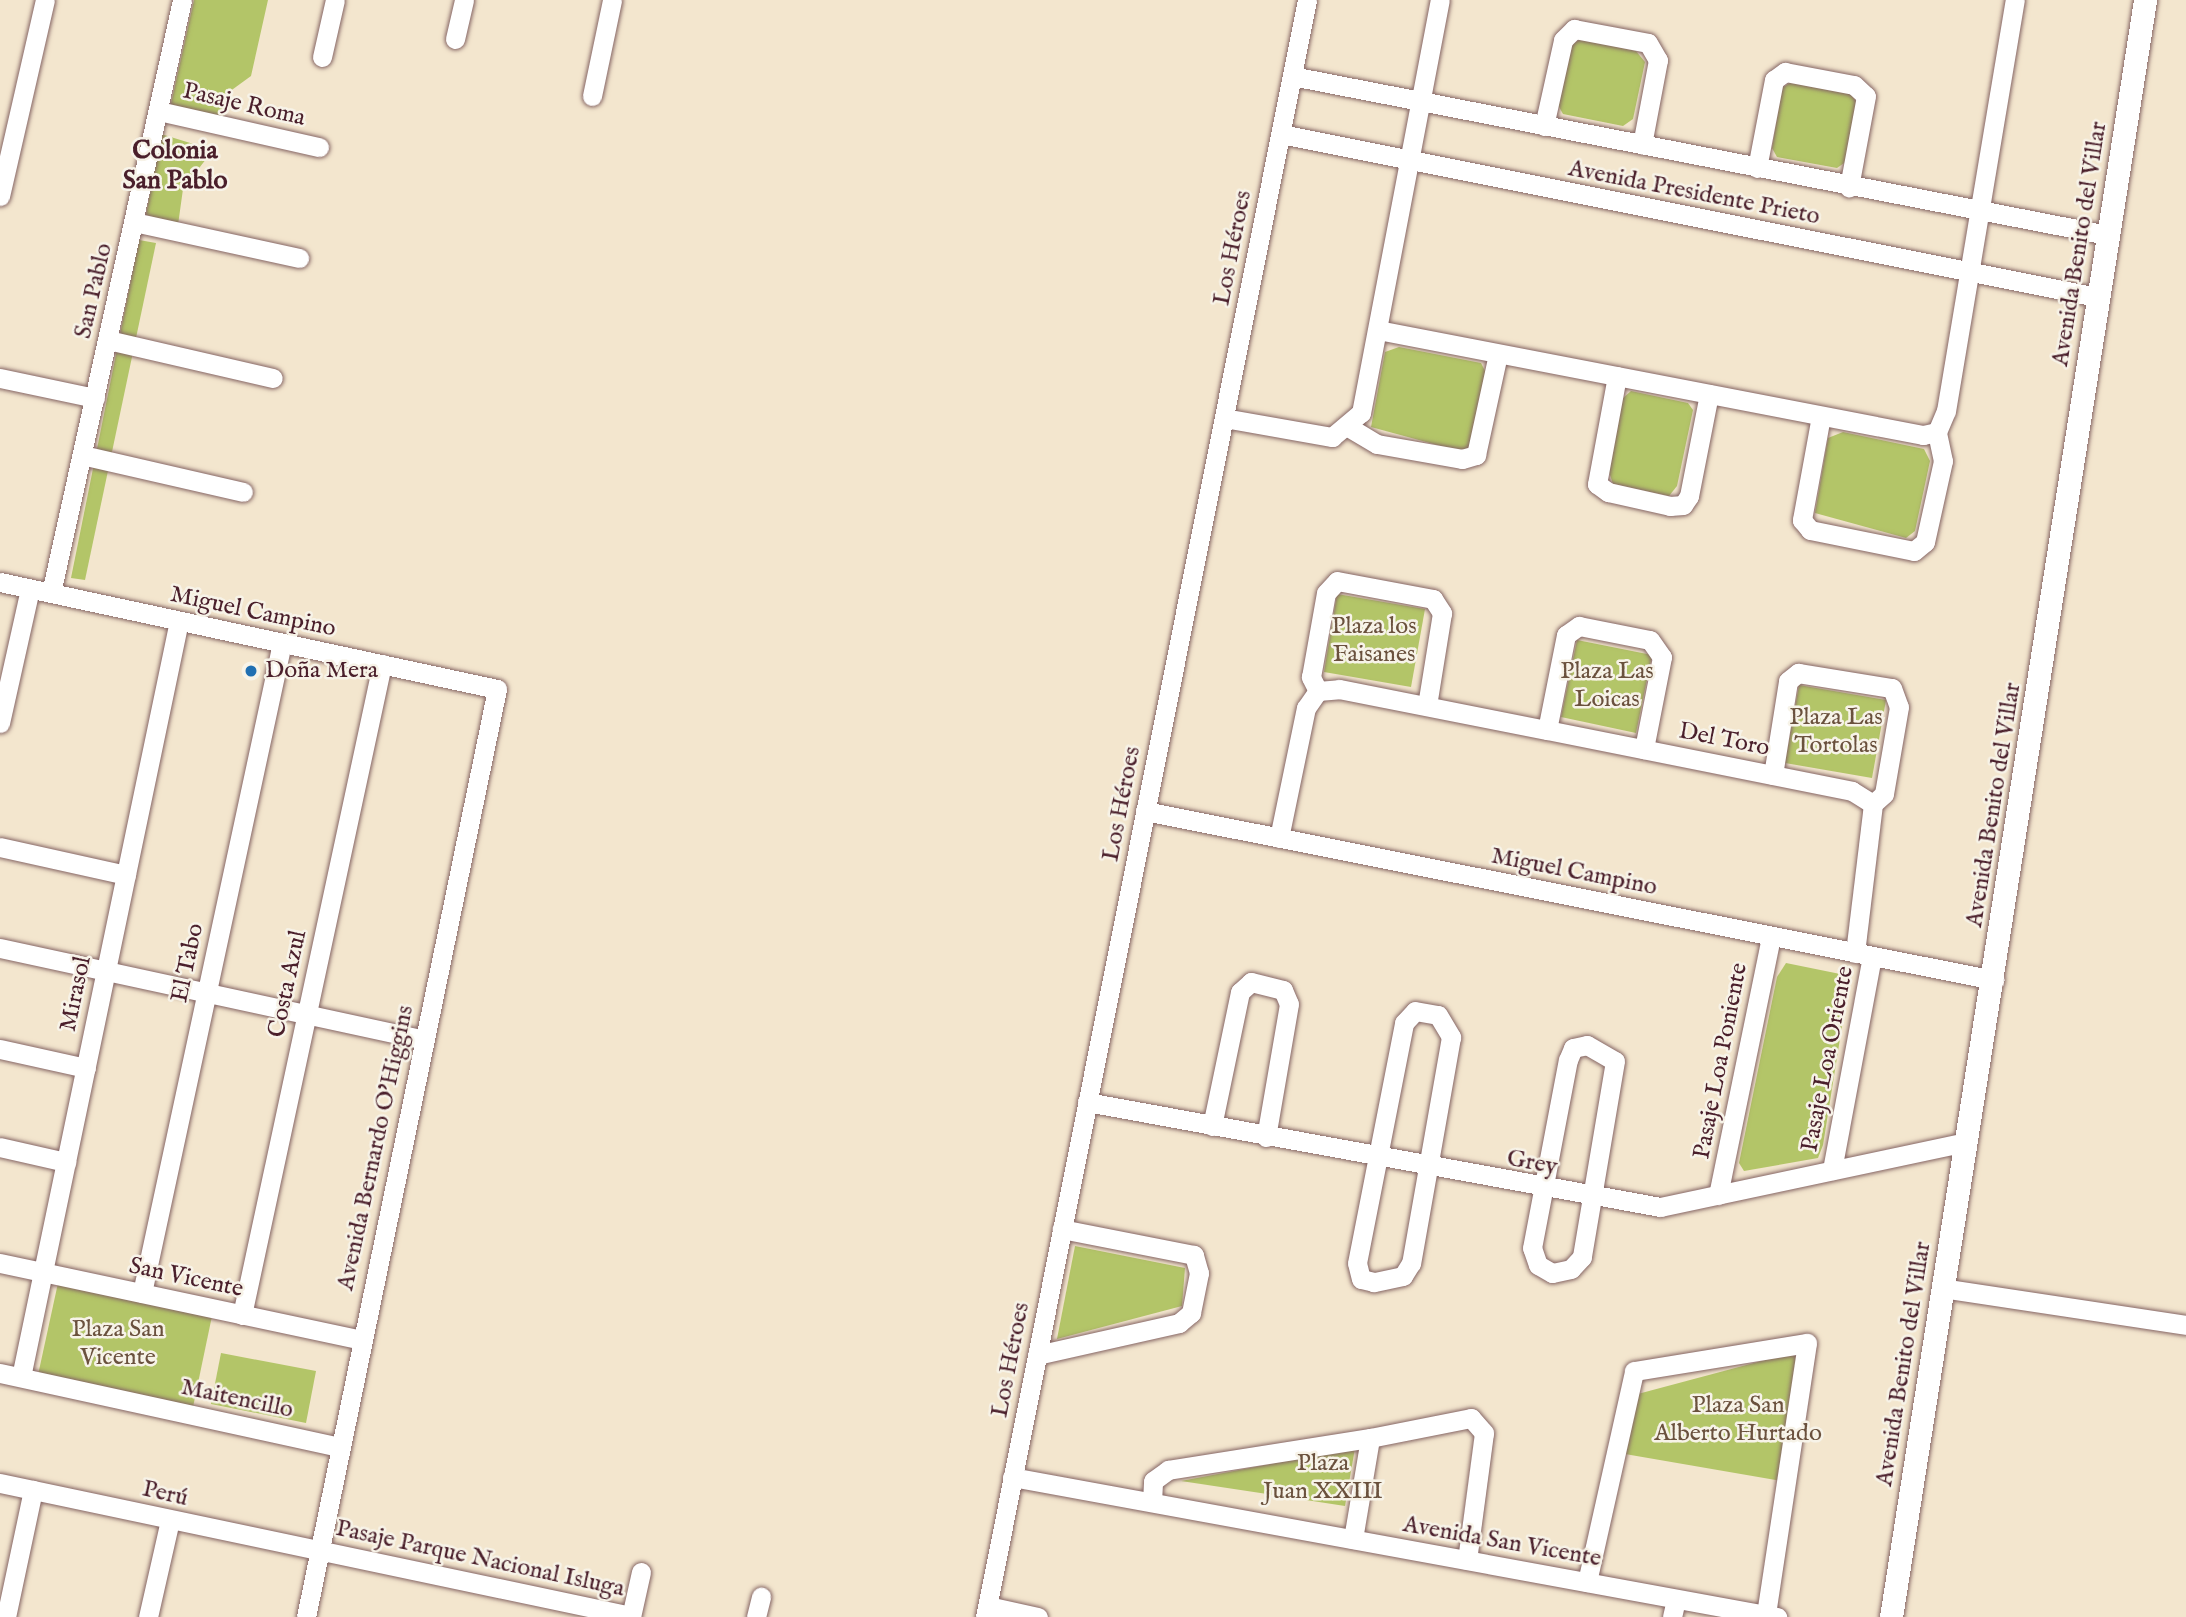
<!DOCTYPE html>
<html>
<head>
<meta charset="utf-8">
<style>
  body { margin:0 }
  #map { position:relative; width:2186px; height:1617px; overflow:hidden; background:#f3e6ce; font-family:"IM FELL English",serif }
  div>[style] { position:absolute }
  .green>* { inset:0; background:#b3c568 }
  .roads { filter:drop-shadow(0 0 2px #856564) drop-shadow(0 0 2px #856564) }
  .minor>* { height:19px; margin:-9.5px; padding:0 9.5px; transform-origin:9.5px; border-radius:9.5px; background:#fff }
  .tertiary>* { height:23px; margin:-11.5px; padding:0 11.5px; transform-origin:11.5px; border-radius:11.5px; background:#fff }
  .dots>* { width:19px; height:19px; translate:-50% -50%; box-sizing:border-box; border:4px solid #f7f3e8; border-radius:50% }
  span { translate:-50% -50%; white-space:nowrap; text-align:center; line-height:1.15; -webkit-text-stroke:5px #f7f3e8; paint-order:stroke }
  .street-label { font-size:24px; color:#4a1f2b }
  .park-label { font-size:24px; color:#6a513d }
  .poi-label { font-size:24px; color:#4a1f2b }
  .left { translate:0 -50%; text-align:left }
  .neighbourhood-label { font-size:26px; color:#4a1f2b; font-weight:700 }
</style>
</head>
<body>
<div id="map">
  <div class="green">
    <i style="clip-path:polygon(194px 0,268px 0,251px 76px,229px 92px,223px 120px,170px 108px)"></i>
    <i style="clip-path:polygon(1581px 39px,1636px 51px,1645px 62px,1633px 119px,1623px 126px,1563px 114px,1558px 105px,1569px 46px)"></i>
    <i style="clip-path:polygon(1793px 81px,1849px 92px,1858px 104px,1847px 161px,1837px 168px,1777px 157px,1772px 148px,1782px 88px)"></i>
    <i style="clip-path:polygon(161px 134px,213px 150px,183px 189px,178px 225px,146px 215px)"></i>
    <i style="clip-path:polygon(139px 240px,156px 243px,85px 580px,71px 578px)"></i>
    <i style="clip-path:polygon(1399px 347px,1481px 363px,1487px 375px,1472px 445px,1463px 452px,1371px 427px,1385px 352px)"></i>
    <i style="clip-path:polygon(1631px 391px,1688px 403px,1693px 410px,1677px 486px,1669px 496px,1613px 484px,1608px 469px,1622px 399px)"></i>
    <i style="clip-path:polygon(1843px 432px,1924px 449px,1930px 461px,1915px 531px,1906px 538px,1815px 513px,1828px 438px)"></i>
    <i style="clip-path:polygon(1337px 594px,1425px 609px,1411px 687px,1324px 672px)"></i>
    <i style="clip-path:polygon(1577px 640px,1652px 655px,1636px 733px,1561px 717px)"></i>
    <i style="clip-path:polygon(1799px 685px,1886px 700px,1872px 778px,1785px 763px)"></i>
    <i style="clip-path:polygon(1786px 963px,1850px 976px,1823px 1145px,1818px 1158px,1744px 1171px,1739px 1163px,1777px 977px)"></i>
    <i style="clip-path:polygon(1075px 1246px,1185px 1268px,1182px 1306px,1057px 1339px)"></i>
    <i style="clip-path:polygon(58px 1283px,212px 1316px,193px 1407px,38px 1375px)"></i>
    <i style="clip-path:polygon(1803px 1350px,1781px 1481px,1625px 1454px,1634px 1395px)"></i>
    <i style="clip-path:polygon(221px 1353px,316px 1371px,306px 1423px,211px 1404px)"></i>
    <i style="clip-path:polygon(1355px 1448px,1345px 1506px,1181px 1481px)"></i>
  </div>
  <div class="roads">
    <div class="minor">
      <i style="left:455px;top:39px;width:40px;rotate:-77deg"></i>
      <i style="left:322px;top:57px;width:58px;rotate:-77.2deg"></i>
      <i style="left:1292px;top:76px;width:831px;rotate:11.03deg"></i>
      <i style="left:592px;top:96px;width:98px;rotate:-78.2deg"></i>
      <i style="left:159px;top:111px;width:164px;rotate:12.7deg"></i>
      <i style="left:1544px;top:126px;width:88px;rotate:-77.5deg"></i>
      <i style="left:1563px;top:40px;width:16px;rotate:-45deg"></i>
      <i style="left:1574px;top:29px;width:75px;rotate:10.7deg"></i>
      <i style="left:1648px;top:43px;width:20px;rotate:60deg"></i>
      <i style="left:1658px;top:60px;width:86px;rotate:100.7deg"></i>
      <i style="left:1281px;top:134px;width:832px;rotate:11.3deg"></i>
      <i style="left:1757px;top:168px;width:90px;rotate:-79.1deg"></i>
      <i style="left:1774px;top:80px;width:14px;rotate:-36deg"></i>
      <i style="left:1785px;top:72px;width:70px;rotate:10.7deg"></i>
      <i style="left:1854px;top:85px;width:16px;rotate:43deg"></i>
      <i style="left:1866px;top:96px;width:93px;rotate:100.6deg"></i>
      <i style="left:0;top:196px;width:201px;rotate:-77.1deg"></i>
      <i style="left:134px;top:222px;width:169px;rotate:12.3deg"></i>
      <i style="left:1378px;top:330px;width:555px;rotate:10.91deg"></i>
      <i style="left:1923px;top:435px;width:14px;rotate:-12deg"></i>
      <i style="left:1937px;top:432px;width:23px;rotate:-67deg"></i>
      <i style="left:1946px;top:411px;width:417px;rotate:-80.5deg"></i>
      <i style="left:108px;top:340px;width:169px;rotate:13deg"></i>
      <i style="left:1617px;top:376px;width:110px;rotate:100.5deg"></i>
      <i style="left:1597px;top:484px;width:14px;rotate:36deg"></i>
      <i style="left:1608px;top:492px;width:64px;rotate:12.7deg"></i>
      <i style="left:1670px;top:506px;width:13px;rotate:-4deg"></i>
      <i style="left:1683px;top:505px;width:11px;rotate:-56deg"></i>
      <i style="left:1689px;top:496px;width:104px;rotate:-78.9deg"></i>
      <i style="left:0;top:378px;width:97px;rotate:11.9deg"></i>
      <i style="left:1821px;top:416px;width:106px;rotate:100.4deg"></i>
      <i style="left:1802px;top:520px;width:13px;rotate:51deg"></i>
      <i style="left:1810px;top:530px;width:106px;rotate:11.4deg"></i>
      <i style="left:1914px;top:551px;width:14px;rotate:-39deg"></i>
      <i style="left:1925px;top:542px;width:83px;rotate:-77.5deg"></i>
      <i style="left:1943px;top:461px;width:30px;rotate:-102deg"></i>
      <i style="left:1224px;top:418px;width:110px;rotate:10deg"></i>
      <i style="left:1332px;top:437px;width:38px;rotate:-40deg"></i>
      <i style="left:1361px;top:413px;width:420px;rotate:-79.2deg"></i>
      <i style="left:1350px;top:428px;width:31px;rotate:31deg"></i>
      <i style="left:1377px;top:444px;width:86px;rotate:10deg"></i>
      <i style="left:1462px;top:459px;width:15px;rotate:-16deg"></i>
      <i style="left:1476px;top:455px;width:103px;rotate:-77.7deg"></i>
      <i style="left:82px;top:455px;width:165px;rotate:12.9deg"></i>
      <i style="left:0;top:582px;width:508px;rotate:12.15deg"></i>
      <i style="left:497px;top:689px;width:947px;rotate:101.63deg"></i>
      <i style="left:51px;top:593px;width:607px;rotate:-77.54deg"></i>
      <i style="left:1318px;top:691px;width:16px;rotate:-117deg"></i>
      <i style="left:1311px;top:677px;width:85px;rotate:-79.9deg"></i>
      <i style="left:1326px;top:593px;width:16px;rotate:-47deg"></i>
      <i style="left:1337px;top:581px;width:98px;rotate:10.6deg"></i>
      <i style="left:1433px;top:599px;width:17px;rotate:57deg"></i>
      <i style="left:1442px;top:613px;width:94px;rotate:99.2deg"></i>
      <i style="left:0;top:723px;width:137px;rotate:-77.4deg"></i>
      <i style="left:1547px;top:730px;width:97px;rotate:-78.7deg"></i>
      <i style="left:1566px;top:635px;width:16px;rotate:-35deg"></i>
      <i style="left:1579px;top:626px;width:72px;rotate:11.2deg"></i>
      <i style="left:1650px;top:640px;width:21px;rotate:55deg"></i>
      <i style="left:1662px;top:657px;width:94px;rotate:101.1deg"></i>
      <i style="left:1773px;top:775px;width:95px;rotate:-80.9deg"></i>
      <i style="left:1788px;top:681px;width:13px;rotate:-39deg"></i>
      <i style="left:1798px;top:673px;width:95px;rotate:9.1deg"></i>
      <i style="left:1892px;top:688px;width:20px;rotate:70deg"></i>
      <i style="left:1899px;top:707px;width:88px;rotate:99.8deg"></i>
      <i style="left:1884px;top:794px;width:15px;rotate:138deg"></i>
      <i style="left:1145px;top:811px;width:866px;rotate:11.26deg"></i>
      <i style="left:1279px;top:838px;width:133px;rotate:-78.3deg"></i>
      <i style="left:1306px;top:708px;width:21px;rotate:-55deg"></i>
      <i style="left:1318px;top:691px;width:21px;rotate:-5deg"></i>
      <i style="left:1339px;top:689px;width:212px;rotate:11.2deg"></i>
      <i style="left:1547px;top:730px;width:311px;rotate:11.3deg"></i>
      <i style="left:1852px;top:791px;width:25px;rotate:32deg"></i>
      <i style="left:1873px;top:804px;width:150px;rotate:96.9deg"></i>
      <i style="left:0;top:847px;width:129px;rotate:12.5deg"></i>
      <i style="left:0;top:948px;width:434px;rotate:12.2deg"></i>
      <i style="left:1415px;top:1011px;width:23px;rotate:10deg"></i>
      <i style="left:1438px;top:1015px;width:26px;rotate:59deg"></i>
      <i style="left:1451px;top:1037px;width:230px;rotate:100deg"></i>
      <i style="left:1411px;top:1263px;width:15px;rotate:122deg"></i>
      <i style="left:1403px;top:1276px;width:30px;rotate:168deg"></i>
      <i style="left:1374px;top:1282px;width:13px;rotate:-167deg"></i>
      <i style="left:1361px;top:1279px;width:16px;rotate:-104deg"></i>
      <i style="left:1357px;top:1263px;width:245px;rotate:-78.9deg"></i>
      <i style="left:1404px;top:1023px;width:16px;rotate:-47deg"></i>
      <i style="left:1587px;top:1045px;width:32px;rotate:30deg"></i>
      <i style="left:1615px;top:1061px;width:199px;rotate:99.6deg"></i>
      <i style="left:1582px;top:1257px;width:16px;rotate:133deg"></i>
      <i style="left:1571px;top:1269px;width:19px;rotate:168deg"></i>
      <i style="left:1552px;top:1273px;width:16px;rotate:-150deg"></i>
      <i style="left:1538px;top:1265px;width:18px;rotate:-109deg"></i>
      <i style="left:1532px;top:1248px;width:191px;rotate:-79.2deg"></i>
      <i style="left:1568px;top:1060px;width:13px;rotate:-67deg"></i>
      <i style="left:1573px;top:1048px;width:14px;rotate:-12deg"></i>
      <i style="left:0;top:1049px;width:88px;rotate:12.5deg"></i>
      <i style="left:1087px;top:1102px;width:583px;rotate:10.38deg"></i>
      <i style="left:1660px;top:1207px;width:313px;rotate:-12deg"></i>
      <i style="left:1212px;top:1126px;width:137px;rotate:-78.2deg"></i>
      <i style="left:1240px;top:992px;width:15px;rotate:-42deg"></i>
      <i style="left:1251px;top:982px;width:33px;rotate:14deg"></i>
      <i style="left:1283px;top:990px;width:15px;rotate:67deg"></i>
      <i style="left:1289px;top:1004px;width:135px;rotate:99.8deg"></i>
      <i style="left:0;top:1147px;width:68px;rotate:12.8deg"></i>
      <i style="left:1832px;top:1170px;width:217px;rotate:-79.4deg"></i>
      <i style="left:1718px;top:1195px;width:263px;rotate:-78.4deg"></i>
      <i style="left:0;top:1263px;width:369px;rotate:12deg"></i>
      <i style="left:1942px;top:1288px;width:247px;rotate:8.6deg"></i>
      <i style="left:142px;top:1293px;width:665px;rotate:-77.85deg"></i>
      <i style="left:242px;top:1315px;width:666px;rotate:-77.86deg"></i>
      <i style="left:1037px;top:1355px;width:146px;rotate:-12.7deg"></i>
      <i style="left:1179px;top:1323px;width:16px;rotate:-40deg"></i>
      <i style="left:1191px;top:1313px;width:41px;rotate:-78.7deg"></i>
      <i style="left:1199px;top:1273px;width:19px;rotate:-106deg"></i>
      <i style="left:1194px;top:1255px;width:135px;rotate:-168.9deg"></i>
      <i style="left:0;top:1373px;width:348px;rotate:12.3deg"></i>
      <i style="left:21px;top:1377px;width:772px;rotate:-78.2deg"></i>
      <i style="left:1012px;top:1477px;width:778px;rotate:10.37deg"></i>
      <i style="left:0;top:1483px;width:645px;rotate:11.9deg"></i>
      <i style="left:1152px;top:1502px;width:21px;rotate:-87deg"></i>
      <i style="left:1153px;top:1481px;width:19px;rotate:-36deg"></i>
      <i style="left:1168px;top:1470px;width:205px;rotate:-9deg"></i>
      <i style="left:1353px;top:1539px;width:102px;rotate:-80.4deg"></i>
      <i style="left:1370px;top:1438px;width:103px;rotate:-11.2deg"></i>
      <i style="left:1471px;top:1418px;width:20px;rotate:49deg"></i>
      <i style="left:1484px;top:1433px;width:128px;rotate:97.6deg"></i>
      <i style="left:1587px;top:1582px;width:216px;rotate:-77.4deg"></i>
      <i style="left:1634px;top:1371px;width:175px;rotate:-9.2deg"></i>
      <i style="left:1807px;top:1343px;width:275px;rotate:98.6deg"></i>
      <i style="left:988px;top:1606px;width:51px;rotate:12.4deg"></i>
      <i style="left:6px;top:1617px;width:130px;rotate:-78deg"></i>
      <i style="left:148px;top:1617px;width:99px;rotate:-77.2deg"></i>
      <i style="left:631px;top:1617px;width:46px;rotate:-77.5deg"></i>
      <i style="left:756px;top:1617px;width:21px;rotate:-76deg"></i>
      <i style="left:985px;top:1617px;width:1649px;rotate:-78.74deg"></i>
      <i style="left:1672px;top:1617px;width:18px;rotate:-77deg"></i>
    </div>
    <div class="tertiary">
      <i style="left:1891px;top:1617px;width:1637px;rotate:-81.07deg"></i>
    </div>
  </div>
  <div class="dots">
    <i style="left:251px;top:671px;background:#1f6fb2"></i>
  </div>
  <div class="street-label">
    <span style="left:244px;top:105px;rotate:13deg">Pasaje Roma</span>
    <span style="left:1694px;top:193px;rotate:11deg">Avenida Presidente Prieto</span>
    <span style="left:2080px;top:244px;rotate:-81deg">Avenida Benito del Villar</span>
    <span style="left:1233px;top:248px;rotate:-79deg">Los Héroes</span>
    <span style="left:94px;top:291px;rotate:-77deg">San Pablo</span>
    <span style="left:253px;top:612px;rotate:12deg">Miguel Campino</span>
    <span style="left:1724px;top:740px;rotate:11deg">Del Toro</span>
    <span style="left:1122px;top:804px;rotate:-79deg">Los Héroes</span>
    <span style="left:1994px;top:805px;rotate:-81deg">Avenida Benito del Villar</span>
    <span style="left:1574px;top:872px;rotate:11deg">Miguel Campino</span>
    <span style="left:188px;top:963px;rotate:-78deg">El Tabo</span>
    <span style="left:288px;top:984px;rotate:-78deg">Costa Azul</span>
    <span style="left:76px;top:994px;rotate:-78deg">Mirasol</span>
    <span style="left:1828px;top:1059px;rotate:-79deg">Pasaje Loa Oriente</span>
    <span style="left:1721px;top:1061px;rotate:-79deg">Pasaje Loa Poniente</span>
    <span style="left:376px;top:1148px;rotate:-78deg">Avenida Bernardo O'Higgins</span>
    <span style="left:1532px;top:1163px;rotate:11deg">Grey</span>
    <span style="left:186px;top:1278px;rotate:12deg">San Vicente</span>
    <span style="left:1011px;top:1360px;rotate:-79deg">Los Héroes</span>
    <span style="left:1904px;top:1364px;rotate:-81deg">Avenida Benito del Villar</span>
    <span style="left:237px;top:1399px;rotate:12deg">Maitencillo</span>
    <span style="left:165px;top:1494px;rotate:13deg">Perú</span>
    <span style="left:1502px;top:1542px;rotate:10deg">Avenida San Vicente</span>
    <span style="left:480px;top:1559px;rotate:12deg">Pasaje Parque Nacional Isluga</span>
  </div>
  <div class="park-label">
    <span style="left:1374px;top:641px">Plaza los<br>Faisanes</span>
    <span style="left:1607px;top:686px">Plaza Las<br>Loicas</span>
    <span style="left:1836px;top:732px">Plaza Las<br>Tortolas</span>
    <span style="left:118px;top:1344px">Plaza San<br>Vicente</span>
    <span style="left:1738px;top:1420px">Plaza San<br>Alberto Hurtado</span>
    <span style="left:1323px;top:1478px">Plaza<br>Juan XXIII</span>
  </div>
  <div class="poi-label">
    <span class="left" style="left:265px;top:671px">Doña Mera</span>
  </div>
  <div class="neighbourhood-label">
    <span style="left:175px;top:166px">Colonia<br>San Pablo</span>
  </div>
</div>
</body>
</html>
